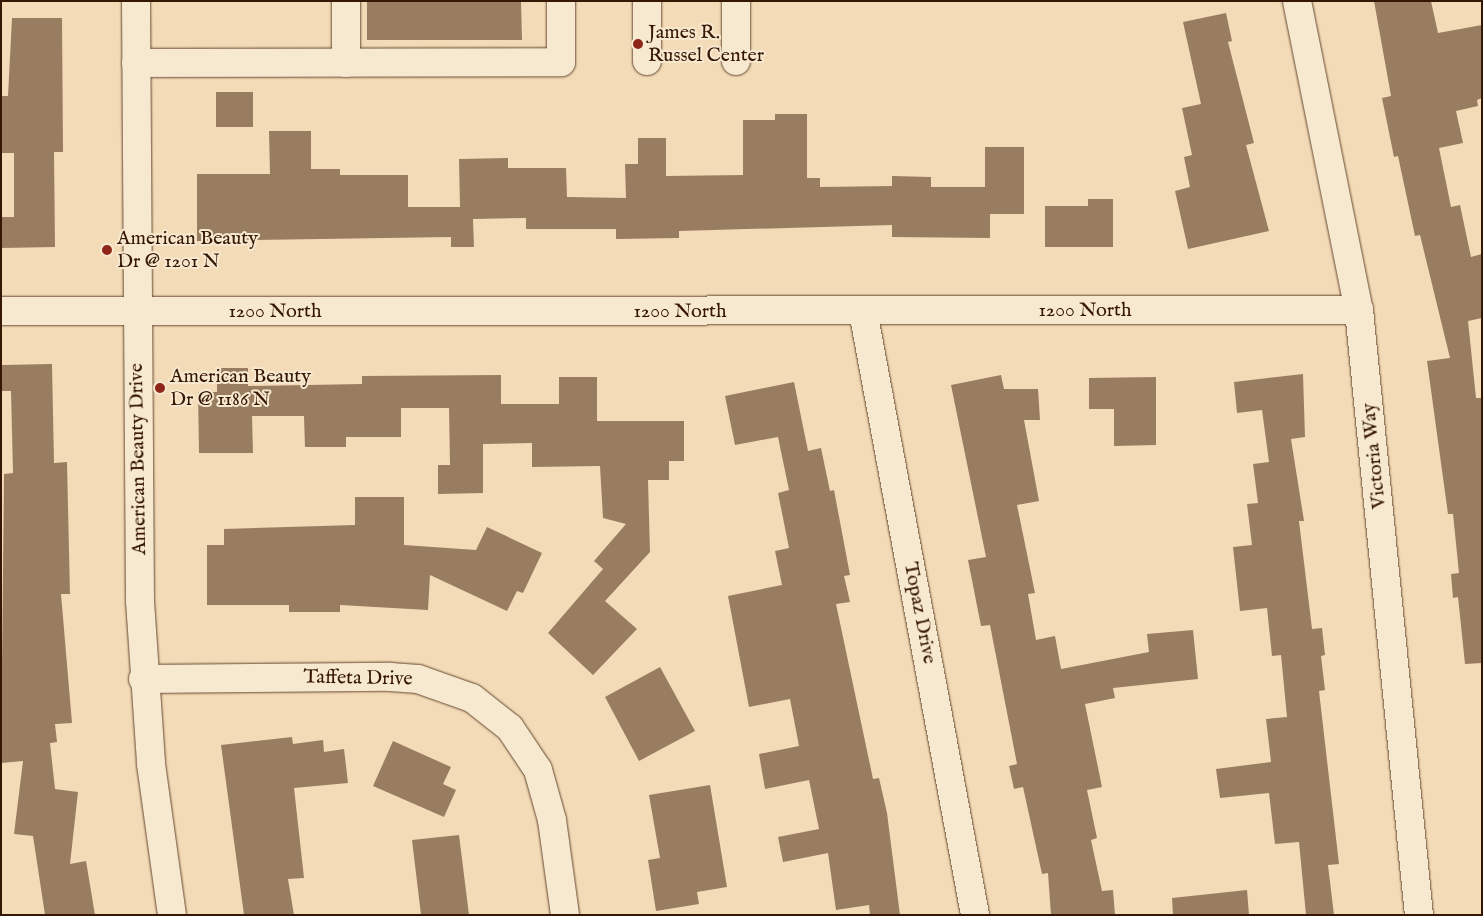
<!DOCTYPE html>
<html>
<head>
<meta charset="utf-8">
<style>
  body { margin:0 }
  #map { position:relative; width:1483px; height:916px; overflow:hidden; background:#f3dbb7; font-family:"IM FELL English",serif }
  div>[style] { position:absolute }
  .building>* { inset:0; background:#987d61 }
  .roads { filter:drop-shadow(0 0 1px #654830) drop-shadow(0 0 1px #654830) }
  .minor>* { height:28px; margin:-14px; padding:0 14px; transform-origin:14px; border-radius:14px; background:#f7e8d0 }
  .dots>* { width:14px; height:14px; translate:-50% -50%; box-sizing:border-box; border:2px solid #f7e8d0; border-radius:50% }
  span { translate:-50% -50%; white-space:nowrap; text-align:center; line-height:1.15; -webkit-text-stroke:4px #f7e8d0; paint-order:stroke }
  .poi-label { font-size:20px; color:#361703 }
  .left { translate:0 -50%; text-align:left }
  .street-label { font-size:20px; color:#361703 }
  .frame { position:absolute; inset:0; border:2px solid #361703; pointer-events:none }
</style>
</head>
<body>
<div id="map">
  <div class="building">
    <i style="clip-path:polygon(367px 1px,521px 1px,522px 40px,367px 40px)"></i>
    <i style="clip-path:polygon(1374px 1px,1431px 1px,1438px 33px,1482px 25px,1482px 98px,1477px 100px,1478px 106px,1456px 111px,1463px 143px,1439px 148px,1451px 207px,1460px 205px,1471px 257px,1482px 254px,1482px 318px,1468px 321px,1476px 398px,1482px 398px,1482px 663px,1465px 664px,1458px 597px,1453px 598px,1451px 574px,1459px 573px,1453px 514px,1448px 514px,1427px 361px,1450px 358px,1420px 235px,1415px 236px,1398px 156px,1394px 157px,1382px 98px,1391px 96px)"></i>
    <i style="clip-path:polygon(1226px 13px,1232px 41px,1228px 42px,1254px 143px,1246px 145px,1269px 231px,1188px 249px,1175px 191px,1190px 187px,1184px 157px,1192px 155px,1182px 108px,1201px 104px,1183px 22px)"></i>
    <i style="clip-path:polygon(12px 18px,62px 18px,63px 152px,54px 152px,55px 247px,1px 248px,1px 217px,14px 217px,14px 153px,1px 153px,1px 96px,8px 96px)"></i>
    <i style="clip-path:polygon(216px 92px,253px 92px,253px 127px,216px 127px)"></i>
    <i style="clip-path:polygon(775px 114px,807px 114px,807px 178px,820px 178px,820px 187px,892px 186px,892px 176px,931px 177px,931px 187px,985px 187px,985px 147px,1024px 147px,1024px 214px,990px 214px,990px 238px,892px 237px,892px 225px,679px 231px,679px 238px,616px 239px,616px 229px,526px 229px,526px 218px,473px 219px,474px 247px,451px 247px,451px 237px,197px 241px,197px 174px,270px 174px,269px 131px,311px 131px,311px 169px,340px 169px,340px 175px,408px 175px,408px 207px,460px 207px,459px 159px,508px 158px,508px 168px,566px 168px,567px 197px,626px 198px,625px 164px,638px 164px,638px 138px,666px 138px,666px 176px,743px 175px,743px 120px,775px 120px)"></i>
    <i style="clip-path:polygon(1088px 199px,1113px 199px,1113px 247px,1045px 247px,1045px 206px,1088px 206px)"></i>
    <i style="clip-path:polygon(52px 364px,54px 463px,67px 462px,70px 594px,61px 594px,72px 723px,55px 724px,57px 742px,50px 743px,55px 789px,78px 792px,70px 864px,86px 861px,95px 915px,45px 915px,33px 836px,14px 834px,23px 761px,1px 763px,4px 474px,13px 473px,11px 391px,2px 391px,2px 365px)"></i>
    <i style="clip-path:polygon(217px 368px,248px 368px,248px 386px,362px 384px,362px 376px,501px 375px,501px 404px,559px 404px,559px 377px,597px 377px,597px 421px,684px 421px,684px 461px,669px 461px,669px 480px,648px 480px,650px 552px,605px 601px,637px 629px,593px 675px,548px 633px,603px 569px,594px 561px,626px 524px,603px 518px,600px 466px,532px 467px,532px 443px,483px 444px,483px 493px,438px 494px,438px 465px,450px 465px,449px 408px,401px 408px,401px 437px,346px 437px,346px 447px,305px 447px,304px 416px,252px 416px,253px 453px,199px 453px,198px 392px,217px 392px)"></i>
    <i style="clip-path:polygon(1303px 374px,1305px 437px,1291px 439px,1304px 521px,1299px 521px,1312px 629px,1322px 628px,1325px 655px,1321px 656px,1325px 690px,1319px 691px,1339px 864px,1328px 865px,1334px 915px,1306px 915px,1299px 842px,1275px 844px,1269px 793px,1220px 798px,1216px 769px,1271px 762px,1266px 719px,1287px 717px,1281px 655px,1272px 656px,1267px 608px,1240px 611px,1233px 547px,1252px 545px,1247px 504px,1258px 503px,1253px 464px,1269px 462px,1262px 410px,1237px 413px,1234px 382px)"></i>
    <i style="clip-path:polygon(1001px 375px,1004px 389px,1038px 389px,1040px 420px,1024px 420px,1039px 501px,1017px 505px,1035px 593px,1028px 594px,1036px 640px,1055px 636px,1061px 669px,1149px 652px,1147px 634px,1193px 630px,1198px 679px,1113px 688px,1115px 698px,1085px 704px,1102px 787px,1087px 790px,1097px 838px,1091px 840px,1102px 891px,1113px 890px,1115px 915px,1051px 915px,1048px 873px,1042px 874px,1023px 787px,1014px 789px,1009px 766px,1017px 764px,990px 625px,981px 626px,968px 560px,986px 557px,951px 385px)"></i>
    <i style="clip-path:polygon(1156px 377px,1156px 445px,1114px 446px,1114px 409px,1089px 409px,1089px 378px)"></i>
    <i style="clip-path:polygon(794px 382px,808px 451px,821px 448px,830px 491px,834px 490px,850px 575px,844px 576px,850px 602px,836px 604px,873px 779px,879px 778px,887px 813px,900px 915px,870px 915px,869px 905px,836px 910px,828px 853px,783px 862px,778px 837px,819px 829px,809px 780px,765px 789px,759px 754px,799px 746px,790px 699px,749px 707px,728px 596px,782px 585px,775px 551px,789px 548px,778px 493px,789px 490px,778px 437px,735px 445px,725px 396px)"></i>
    <i style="clip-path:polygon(355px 497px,404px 497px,404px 545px,476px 550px,487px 527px,542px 553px,523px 593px,517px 591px,507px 611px,430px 575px,428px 610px,340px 605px,340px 612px,289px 612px,289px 605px,207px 605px,207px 545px,224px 545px,224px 529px,355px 525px)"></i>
    <i style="clip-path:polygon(660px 667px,695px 731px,639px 761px,605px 697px)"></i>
    <i style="clip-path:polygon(292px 737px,293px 744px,323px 740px,324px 752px,344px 749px,348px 783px,294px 788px,304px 878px,288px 879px,294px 915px,244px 915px,221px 745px)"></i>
    <i style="clip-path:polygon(393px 741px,451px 767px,443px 784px,456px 790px,444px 817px,373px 786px)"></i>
    <i style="clip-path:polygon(710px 785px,727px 887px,697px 892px,699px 904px,656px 911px,648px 860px,660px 858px,649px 795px)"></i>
    <i style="clip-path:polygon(459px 835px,469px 915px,421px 915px,412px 840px)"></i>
    <i style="clip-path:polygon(1247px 890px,1249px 915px,1173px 915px,1172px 898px)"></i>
  </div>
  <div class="roads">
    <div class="minor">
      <i style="left:136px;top:1px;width:600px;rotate:89.62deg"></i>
      <i style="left:140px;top:601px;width:163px;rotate:86.1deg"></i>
      <i style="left:151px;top:764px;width:152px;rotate:82.1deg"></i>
      <i style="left:346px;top:1px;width:62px;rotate:90deg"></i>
      <i style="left:736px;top:1px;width:60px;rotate:90deg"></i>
      <i style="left:1297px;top:1px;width:315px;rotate:78.7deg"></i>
      <i style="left:1359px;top:310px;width:608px;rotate:84.34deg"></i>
      <i style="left:647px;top:61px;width:60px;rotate:-90deg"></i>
      <i style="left:136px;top:63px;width:425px;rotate:-0.1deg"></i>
      <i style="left:561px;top:62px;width:61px;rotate:-90deg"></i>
      <i style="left:1px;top:311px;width:1358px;rotate:-0.04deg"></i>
      <i style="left:863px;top:311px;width:614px;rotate:79.49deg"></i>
      <i style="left:143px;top:679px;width:247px;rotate:-0.5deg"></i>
      <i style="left:390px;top:677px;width:28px;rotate:4deg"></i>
      <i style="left:418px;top:679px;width:57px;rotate:19.4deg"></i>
      <i style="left:472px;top:698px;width:48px;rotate:38.3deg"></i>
      <i style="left:510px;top:728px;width:50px;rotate:56.3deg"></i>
      <i style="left:538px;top:770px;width:52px;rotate:74.4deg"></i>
      <i style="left:552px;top:820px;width:96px;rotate:82.2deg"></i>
    </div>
  </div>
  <div class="dots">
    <i style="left:638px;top:44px;background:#8f2418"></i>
    <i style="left:107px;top:250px;background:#8f2418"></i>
    <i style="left:160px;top:388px;background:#8f2418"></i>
  </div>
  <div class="poi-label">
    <span class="left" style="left:648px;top:44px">James R.<br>Russel Center</span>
    <span class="left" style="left:117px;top:250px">American Beauty<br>Dr @ 1201 N</span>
    <span class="left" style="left:170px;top:388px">American Beauty<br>Dr @ 1186 N</span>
  </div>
  <div class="street-label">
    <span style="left:1085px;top:310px">1200 North</span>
    <span style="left:275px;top:311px">1200 North</span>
    <span style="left:680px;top:311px">1200 North</span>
    <span style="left:1374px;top:456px;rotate:-96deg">Victoria Way</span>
    <span style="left:138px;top:459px;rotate:-91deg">American Beauty Drive</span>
    <span style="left:920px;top:613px;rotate:79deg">Topaz Drive</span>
    <span style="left:358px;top:678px;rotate:1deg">Taffeta Drive</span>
  </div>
  <div class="frame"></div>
</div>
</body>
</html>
